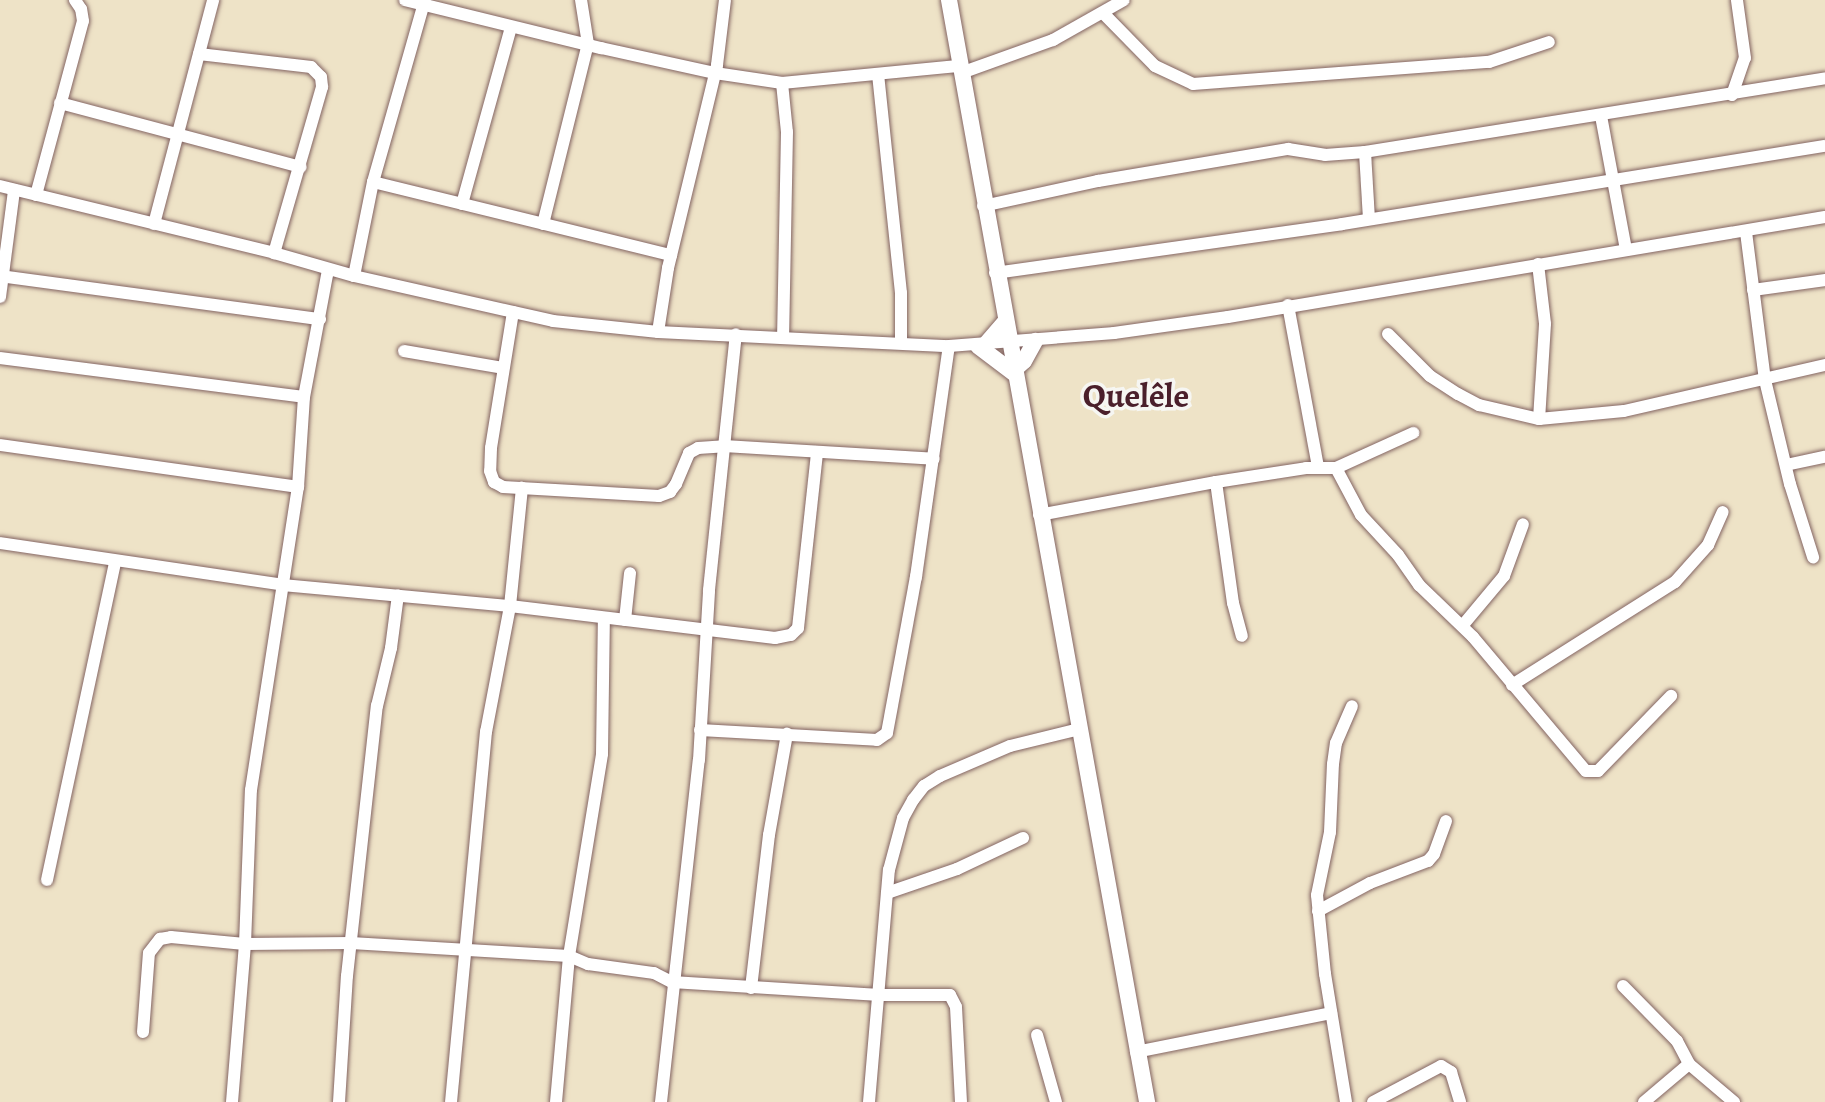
<!DOCTYPE html>
<html>
<head>
<meta charset="utf-8">
<style>
  body { margin:0 }
  #map { position:relative; width:1825px; height:1102px; overflow:hidden; background:#eee3c7; font-family:Alegreya,serif }
  div>[style] { position:absolute }
  .roads { filter:drop-shadow(0 0 2px #836462) drop-shadow(0 0 2px #836462) }
  .minor>* { height:12px; margin:-6px; padding:0 6px; transform-origin:6px; border-radius:6px; background:#fff }
  .major>* { height:16px; margin:-8px; padding:0 8px; transform-origin:8px; border-radius:8px; background:#fff }
  span { translate:-50% -50%; white-space:nowrap; text-align:center; line-height:1.15; -webkit-text-stroke:7px #f6f6f2; paint-order:stroke }
  .neighbourhood-label { font-size:34px; color:#4a1f2b; font-weight:700 }
</style>
</head>
<body>
<div id="map">
  <div class="roads">
    <div class="minor">
      <i style="left:405px;top:0;width:202px;rotate:13.8deg"></i>
      <i style="left:601px;top:48px;width:117px;rotate:12.4deg"></i>
      <i style="left:715px;top:73px;width:68px;rotate:8.5deg"></i>
      <i style="left:782px;top:83px;width:179px;rotate:-5.5deg"></i>
      <i style="left:1104px;top:14px;width:73px;rotate:45.6deg"></i>
      <i style="left:1155px;top:66px;width:42px;rotate:25.3deg"></i>
      <i style="left:1193px;top:84px;width:297px;rotate:-4.3deg"></i>
      <i style="left:1489px;top:62px;width:63px;rotate:-18.4deg"></i>
      <i style="left:199px;top:54px;width:113px;rotate:6.6deg"></i>
      <i style="left:311px;top:67px;width:14px;rotate:45deg"></i>
      <i style="left:321px;top:77px;width:10px;rotate:84deg"></i>
      <i style="left:322px;top:87px;width:173px;rotate:106.1deg"></i>
      <i style="left:961px;top:73px;width:98px;rotate:-19.7deg"></i>
      <i style="left:1053px;top:40px;width:81px;rotate:-29.4deg"></i>
      <i style="left:878px;top:74px;width:220px;rotate:84deg"></i>
      <i style="left:901px;top:293px;width:50px;rotate:90deg"></i>
      <i style="left:782px;top:83px;width:49px;rotate:84.2deg"></i>
      <i style="left:787px;top:132px;width:204px;rotate:91.1deg"></i>
      <i style="left:1732px;top:95px;width:39px;rotate:-71deg"></i>
      <i style="left:1745px;top:58px;width:59px;rotate:-97.9deg"></i>
      <i style="left:60px;top:103px;width:249px;rotate:14.9deg"></i>
      <i style="left:1601px;top:116px;width:136px;rotate:79.4deg"></i>
      <i style="left:1365px;top:152px;width:67px;rotate:86.6deg"></i>
      <i style="left:373px;top:182px;width:307px;rotate:13.8deg"></i>
      <i style="left:0;top:186px;width:282px;rotate:13.7deg"></i>
      <i style="left:274px;top:253px;width:83px;rotate:16deg"></i>
      <i style="left:354px;top:276px;width:204px;rotate:12.7deg"></i>
      <i style="left:553px;top:321px;width:106px;rotate:6deg"></i>
      <i style="left:658px;top:332px;width:291px;rotate:2.8deg"></i>
      <i style="left:949px;top:346px;width:166px;rotate:-4.5deg"></i>
      <i style="left:1114px;top:333px;width:115px;rotate:-8deg"></i>
      <i style="left:1228px;top:317px;width:605px;rotate:-9.51deg"></i>
      <i style="left:36px;top:195px;width:180px;rotate:-74.9deg"></i>
      <i style="left:83px;top:21px;width:12px;rotate:-99deg"></i>
      <i style="left:81px;top:9px;width:11px;rotate:-124deg"></i>
      <i style="left:462px;top:204px;width:184px;rotate:-74.5deg"></i>
      <i style="left:983px;top:206px;width:118px;rotate:-12.3deg"></i>
      <i style="left:1098px;top:181px;width:193px;rotate:-9.6deg"></i>
      <i style="left:1288px;top:149px;width:37px;rotate:9deg"></i>
      <i style="left:1325px;top:155px;width:40px;rotate:-4.3deg"></i>
      <i style="left:1365px;top:152px;width:466px;rotate:-9.1deg"></i>
      <i style="left:154px;top:224px;width:232px;rotate:-75.2deg"></i>
      <i style="left:543px;top:224px;width:186px;rotate:-76deg"></i>
      <i style="left:588px;top:44px;width:45px;rotate:-99deg"></i>
      <i style="left:1746px;top:232px;width:149px;rotate:82.7deg"></i>
      <i style="left:1765px;top:380px;width:107px;rotate:76.5deg"></i>
      <i style="left:1790px;top:484px;width:77px;rotate:72.5deg"></i>
      <i style="left:1538px;top:264px;width:60px;rotate:83.3deg"></i>
      <i style="left:1545px;top:324px;width:95px;rotate:93.6deg"></i>
      <i style="left:995px;top:273px;width:350px;rotate:-8deg"></i>
      <i style="left:1342px;top:224px;width:489px;rotate:-9.2deg"></i>
      <i style="left:0;top:276px;width:323px;rotate:7.7deg"></i>
      <i style="left:354px;top:276px;width:96px;rotate:-78.6deg"></i>
      <i style="left:373px;top:182px;width:189px;rotate:-74.1deg"></i>
      <i style="left:1753px;top:290px;width:73px;rotate:-7.9deg"></i>
      <i style="left:0;top:297px;width:108px;rotate:-82.5deg"></i>
      <i style="left:1288px;top:305px;width:165px;rotate:79.5deg"></i>
      <i style="left:513px;top:312px;width:138px;rotate:99.2deg"></i>
      <i style="left:491px;top:448px;width:23px;rotate:92deg"></i>
      <i style="left:490px;top:471px;width:12px;rotate:70deg"></i>
      <i style="left:494px;top:482px;width:10px;rotate:29deg"></i>
      <i style="left:503px;top:487px;width:156px;rotate:3.3deg"></i>
      <i style="left:659px;top:496px;width:12px;rotate:-20deg"></i>
      <i style="left:670px;top:492px;width:10px;rotate:-53deg"></i>
      <i style="left:676px;top:484px;width:34px;rotate:-67deg"></i>
      <i style="left:689px;top:453px;width:10px;rotate:-29deg"></i>
      <i style="left:698px;top:448px;width:26px;rotate:-4deg"></i>
      <i style="left:724px;top:446px;width:210px;rotate:3.5deg"></i>
      <i style="left:658px;top:332px;width:65px;rotate:-81.1deg"></i>
      <i style="left:668px;top:268px;width:209px;rotate:-76.4deg"></i>
      <i style="left:717px;top:65px;width:65px;rotate:-83deg"></i>
      <i style="left:1388px;top:334px;width:59px;rotate:45deg"></i>
      <i style="left:1430px;top:376px;width:33px;rotate:33deg"></i>
      <i style="left:1458px;top:394px;width:24px;rotate:28deg"></i>
      <i style="left:1479px;top:405px;width:62px;rotate:13.1deg"></i>
      <i style="left:1539px;top:419px;width:85px;rotate:-5.4deg"></i>
      <i style="left:1624px;top:411px;width:206px;rotate:-12.9deg"></i>
      <i style="left:404px;top:351px;width:100px;rotate:9.7deg"></i>
      <i style="left:0;top:358px;width:306px;rotate:7.3deg"></i>
      <i style="left:0;top:445px;width:301px;rotate:8deg"></i>
      <i style="left:1786px;top:465px;width:40px;rotate:-12deg"></i>
      <i style="left:1336px;top:468px;width:85px;rotate:-24.4deg"></i>
      <i style="left:1216px;top:482px;width:122px;rotate:82deg"></i>
      <i style="left:1233px;top:603px;width:34px;rotate:75deg"></i>
      <i style="left:1039px;top:515px;width:180px;rotate:-10.6deg"></i>
      <i style="left:1216px;top:482px;width:91px;rotate:-8.8deg"></i>
      <i style="left:1306px;top:468px;width:30px"></i>
      <i style="left:1336px;top:468px;width:53px;rotate:62deg"></i>
      <i style="left:1361px;top:515px;width:54px;rotate:47.2deg"></i>
      <i style="left:1398px;top:555px;width:37px;rotate:55deg"></i>
      <i style="left:1419px;top:585px;width:75px;rotate:43.9deg"></i>
      <i style="left:1473px;top:637px;width:175px;rotate:49.9deg"></i>
      <i style="left:1586px;top:771px;width:12px"></i>
      <i style="left:1598px;top:771px;width:105px;rotate:-45.8deg"></i>
      <i style="left:0;top:543px;width:286px;rotate:8.4deg"></i>
      <i style="left:283px;top:585px;width:228px;rotate:5.3deg"></i>
      <i style="left:510px;top:606px;width:267px;rotate:6.9deg"></i>
      <i style="left:775px;top:638px;width:16px;rotate:-11deg"></i>
      <i style="left:791px;top:635px;width:10px;rotate:-45deg"></i>
      <i style="left:798px;top:628px;width:177px;rotate:-83.8deg"></i>
      <i style="left:625px;top:620px;width:47px;rotate:-83.9deg"></i>
      <i style="left:1463px;top:625px;width:64px;rotate:-50.1deg"></i>
      <i style="left:1504px;top:576px;width:55px;rotate:-69.9deg"></i>
      <i style="left:1512px;top:685px;width:193px;rotate:-32.3deg"></i>
      <i style="left:1675px;top:582px;width:50px;rotate:-48.3deg"></i>
      <i style="left:1708px;top:545px;width:36px;rotate:-66deg"></i>
      <i style="left:700px;top:730px;width:177px;rotate:3.2deg"></i>
      <i style="left:877px;top:740px;width:12px;rotate:-35deg"></i>
      <i style="left:887px;top:733px;width:159px;rotate:-79.5deg"></i>
      <i style="left:916px;top:577px;width:233px;rotate:-81.9deg"></i>
      <i style="left:47px;top:880px;width:324px;rotate:-77.9deg"></i>
      <i style="left:887px;top:893px;width:74px;rotate:-18.9deg"></i>
      <i style="left:957px;top:869px;width:73px;rotate:-25.2deg"></i>
      <i style="left:1318px;top:911px;width:59px;rotate:-28.3deg"></i>
      <i style="left:1370px;top:883px;width:62px;rotate:-20.8deg"></i>
      <i style="left:1428px;top:861px;width:9px;rotate:-49deg"></i>
      <i style="left:1434px;top:854px;width:35px;rotate:-70deg"></i>
      <i style="left:1623px;top:986px;width:77px;rotate:45.5deg"></i>
      <i style="left:1677px;top:1041px;width:26px;rotate:62deg"></i>
      <i style="left:751px;top:988px;width:154px;rotate:-83.3deg"></i>
      <i style="left:769px;top:835px;width:103px;rotate:-79.9deg"></i>
      <i style="left:143px;top:1032px;width:79px;rotate:-85.7deg"></i>
      <i style="left:149px;top:953px;width:18px;rotate:-52deg"></i>
      <i style="left:160px;top:939px;width:11px;rotate:-10deg"></i>
      <i style="left:171px;top:937px;width:74px;rotate:5.4deg"></i>
      <i style="left:245px;top:944px;width:106px;rotate:-0.5deg"></i>
      <i style="left:351px;top:943px;width:218px;rotate:3.4deg"></i>
      <i style="left:569px;top:956px;width:21px;rotate:23deg"></i>
      <i style="left:588px;top:964px;width:67px;rotate:7.8deg"></i>
      <i style="left:654px;top:973px;width:20px;rotate:27deg"></i>
      <i style="left:672px;top:982px;width:204px;rotate:3.6deg"></i>
      <i style="left:876px;top:995px;width:74px"></i>
      <i style="left:950px;top:995px;width:13px;rotate:63deg"></i>
      <i style="left:956px;top:1007px;width:95px;rotate:87deg"></i>
      <i style="left:1037px;top:1035px;width:70px;rotate:74.2deg"></i>
      <i style="left:1136px;top:1052px;width:199px;rotate:-11.3deg"></i>
      <i style="left:232px;top:1102px;width:159px;rotate:-85.3deg"></i>
      <i style="left:245px;top:944px;width:154px;rotate:-87.8deg"></i>
      <i style="left:251px;top:790px;width:307px;rotate:-81.2deg"></i>
      <i style="left:298px;top:487px;width:90px;rotate:-86.2deg"></i>
      <i style="left:304px;top:397px;width:129px;rotate:-79.3deg"></i>
      <i style="left:339px;top:1102px;width:126px;rotate:-86.4deg"></i>
      <i style="left:347px;top:976px;width:272px;rotate:-83.7deg"></i>
      <i style="left:377px;top:706px;width:60px;rotate:-76.4deg"></i>
      <i style="left:391px;top:648px;width:53px;rotate:-82.5deg"></i>
      <i style="left:451px;top:1102px;width:372px;rotate:-84.6deg"></i>
      <i style="left:486px;top:732px;width:128px;rotate:-79.2deg"></i>
      <i style="left:510px;top:606px;width:119px;rotate:-84.2deg"></i>
      <i style="left:556px;top:1102px;width:147px;rotate:-84.9deg"></i>
      <i style="left:569px;top:956px;width:205px;rotate:-80.7deg"></i>
      <i style="left:602px;top:754px;width:136px;rotate:-89.2deg"></i>
      <i style="left:661px;top:1102px;width:344px;rotate:-83.7deg"></i>
      <i style="left:699px;top:760px;width:170px;rotate:-86.6deg"></i>
      <i style="left:709px;top:590px;width:257px;rotate:-84deg"></i>
      <i style="left:869px;top:1102px;width:233px;rotate:-85.1deg"></i>
      <i style="left:889px;top:870px;width:54px;rotate:-74.9deg"></i>
      <i style="left:903px;top:818px;width:21px;rotate:-61deg"></i>
      <i style="left:913px;top:800px;width:18px;rotate:-52deg"></i>
      <i style="left:924px;top:786px;width:19px;rotate:-32deg"></i>
      <i style="left:940px;top:776px;width:76px;rotate:-23.2deg"></i>
      <i style="left:1010px;top:746px;width:72px;rotate:-13.7deg"></i>
      <i style="left:1346px;top:1102px;width:130px;rotate:-99.3deg"></i>
      <i style="left:1325px;top:974px;width:79px;rotate:-95.8deg"></i>
      <i style="left:1317px;top:895px;width:64px;rotate:-78.3deg"></i>
      <i style="left:1330px;top:832px;width:68px;rotate:-87.5deg"></i>
      <i style="left:1333px;top:764px;width:21px;rotate:-82deg"></i>
      <i style="left:1336px;top:743px;width:40px;rotate:-66.6deg"></i>
      <i style="left:1373px;top:1102px;width:77px;rotate:-27.9deg"></i>
      <i style="left:1441px;top:1066px;width:12px;rotate:31deg"></i>
      <i style="left:1451px;top:1072px;width:31px;rotate:73deg"></i>
      <i style="left:1644px;top:1102px;width:59px;rotate:-40.2deg"></i>
      <i style="left:1689px;top:1064px;width:59px;rotate:40.2deg"></i>
    </div>
    <div class="major">
      <i style="left:949px;top:0;width:1120px;rotate:79.81deg"></i>
      <i style="left:985px;top:345px;width:30px;rotate:-49deg"></i>
      <i style="left:978px;top:346px;width:46px;rotate:37.1deg"></i>
      <i style="left:1014px;top:370px;width:13px;rotate:-42deg"></i>
      <i style="left:1024px;top:361px;width:23px;rotate:-61deg"></i>
    </div>
  </div>
  <div class="neighbourhood-label">
    <span style="left:1136px;top:396px">Quelêle</span>
  </div>
</div>
</body>
</html>
